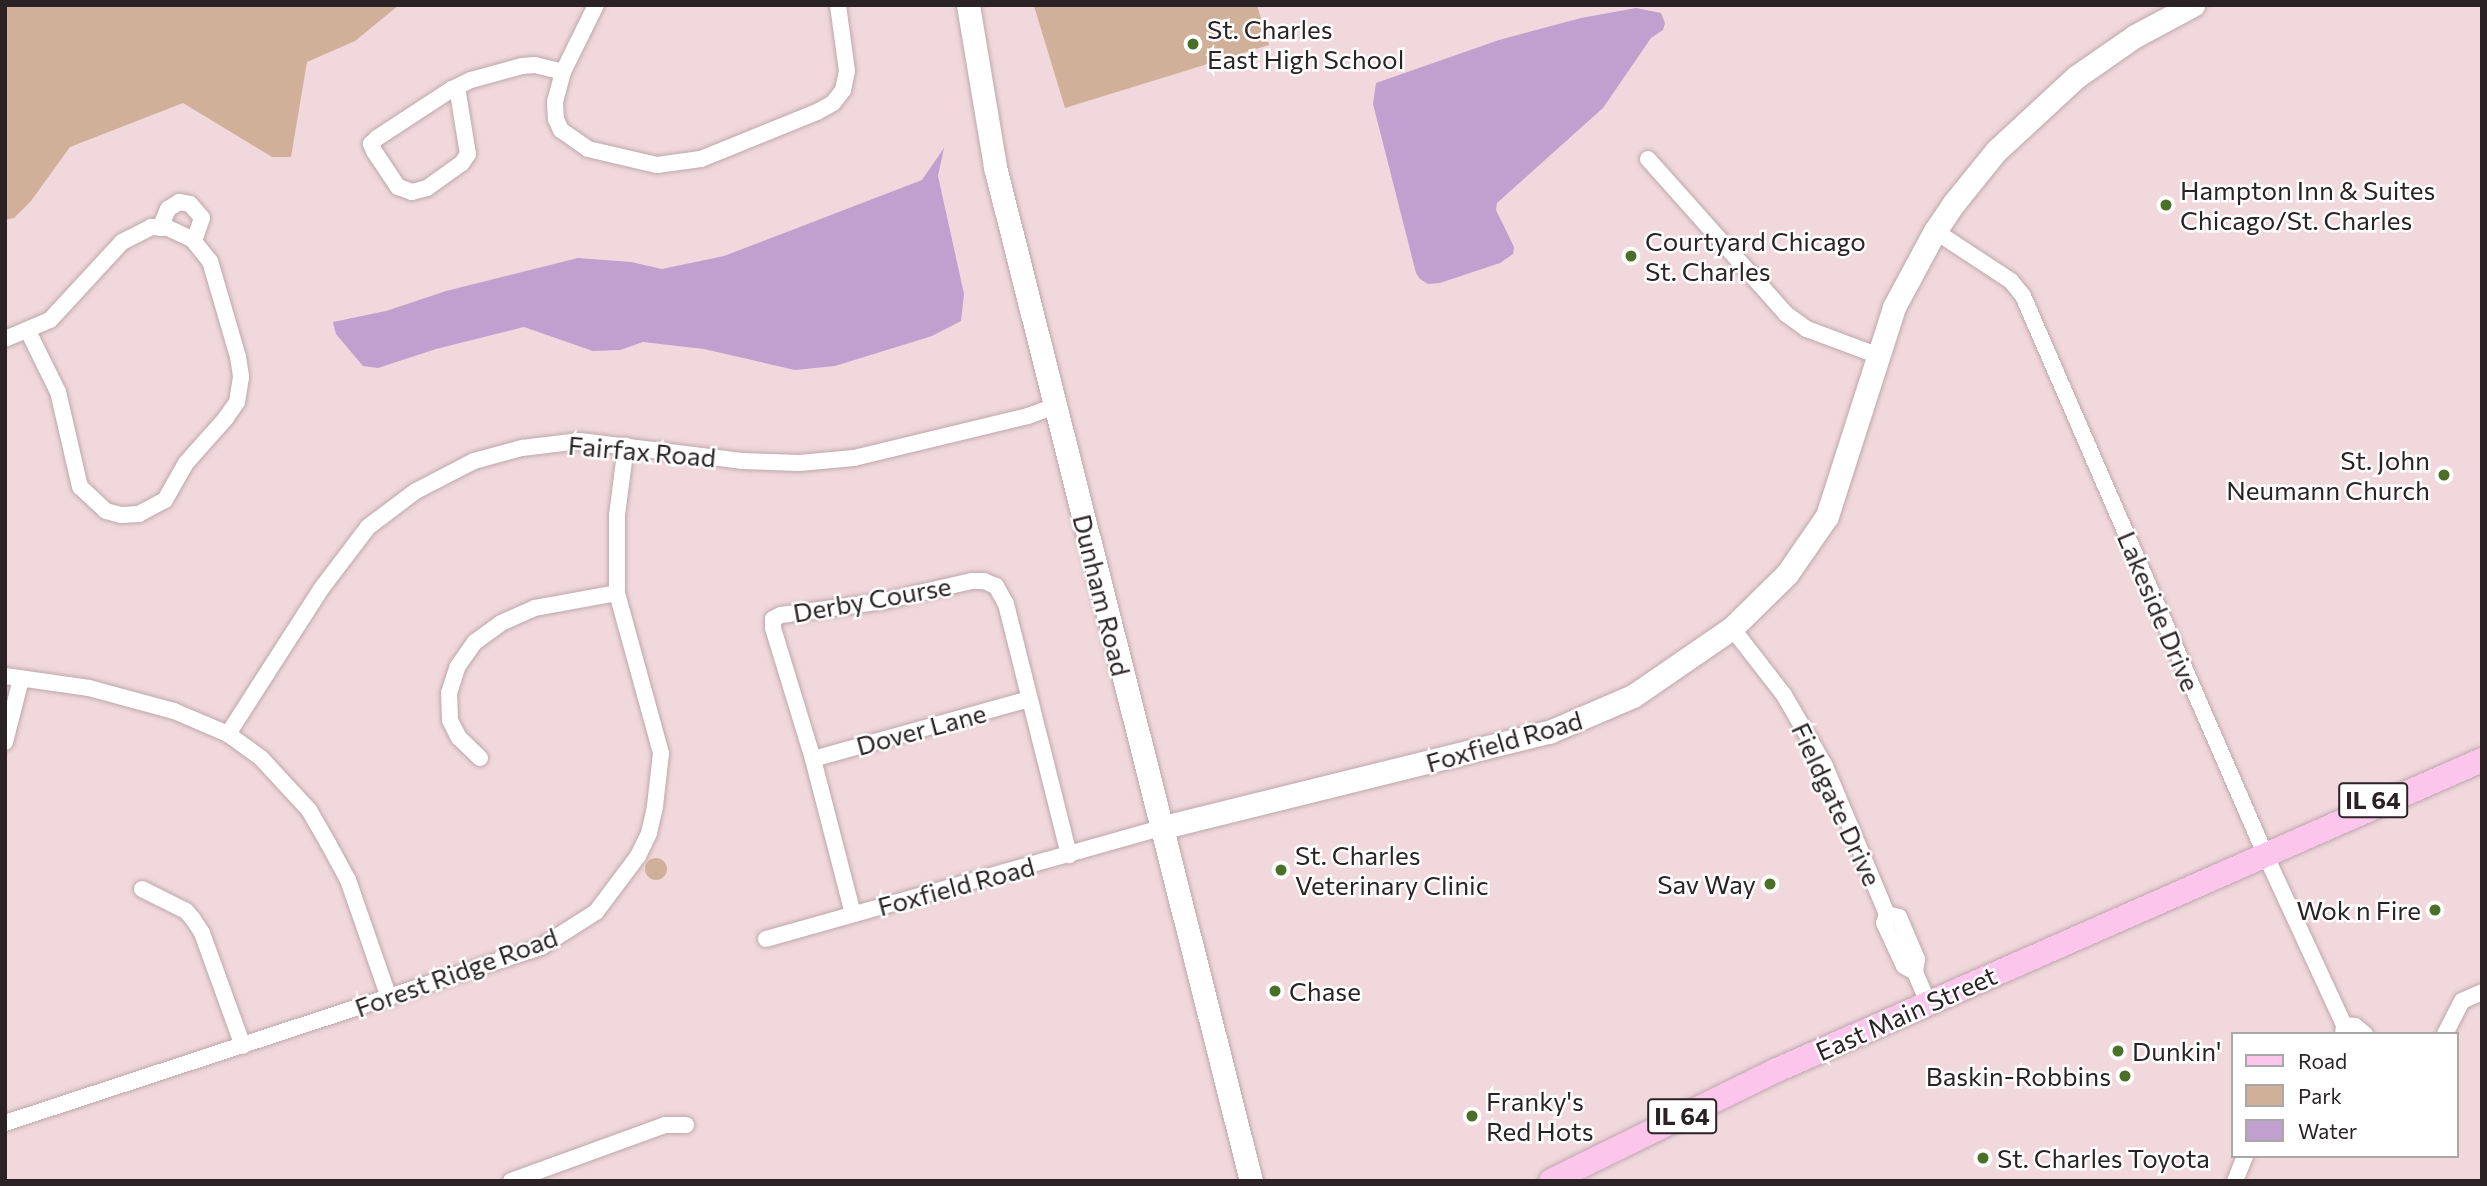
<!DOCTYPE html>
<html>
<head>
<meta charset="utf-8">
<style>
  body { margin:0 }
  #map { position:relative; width:2487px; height:1186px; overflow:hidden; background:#f0d8dd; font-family:Commissioner,sans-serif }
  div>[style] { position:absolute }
  .green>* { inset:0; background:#d1b099 }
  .round { border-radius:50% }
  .water>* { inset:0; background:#bfa0cf }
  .roads { filter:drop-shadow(0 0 2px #bea7ab) drop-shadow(0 0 2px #bea7ab) }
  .street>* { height:16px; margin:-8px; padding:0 8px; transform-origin:8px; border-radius:8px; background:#fff }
  .secondary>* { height:23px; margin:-11.5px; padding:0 11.5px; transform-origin:11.5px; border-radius:11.5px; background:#fff }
  .primary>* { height:24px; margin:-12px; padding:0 12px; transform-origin:12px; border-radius:12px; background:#fcc5eb }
  .dots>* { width:19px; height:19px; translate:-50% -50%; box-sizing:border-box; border:4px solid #fff; border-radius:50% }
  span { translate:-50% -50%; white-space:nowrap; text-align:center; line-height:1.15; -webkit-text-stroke:5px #fff; paint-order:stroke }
  .shield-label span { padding:2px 5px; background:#fff; border:2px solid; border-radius:5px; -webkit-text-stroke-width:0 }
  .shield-label { font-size:24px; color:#2a2224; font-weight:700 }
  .poi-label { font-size:26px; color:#2a2224 }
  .left { translate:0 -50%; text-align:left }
  .right { translate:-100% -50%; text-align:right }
  .street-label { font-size:26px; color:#2a2224 }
  .frame { position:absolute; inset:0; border:7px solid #2a2224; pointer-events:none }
  .legend { position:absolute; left:2231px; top:1032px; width:228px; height:126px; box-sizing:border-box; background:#fff; border:2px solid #aaa7a7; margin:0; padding:9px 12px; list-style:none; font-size:21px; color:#2a2224 }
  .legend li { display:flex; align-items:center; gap:14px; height:35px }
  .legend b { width:35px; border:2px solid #aaa7a7 }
</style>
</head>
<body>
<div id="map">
  <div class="green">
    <i style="clip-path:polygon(5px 5px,399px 5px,355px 41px,307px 62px,291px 157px,272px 157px,183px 103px,70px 147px,31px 201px,14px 218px,5px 220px)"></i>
    <i style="clip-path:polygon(1257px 5px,1269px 45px,1065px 108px,1034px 6px)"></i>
    <i class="round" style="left:645px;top:858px;width:22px;height:22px"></i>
  </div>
  <div class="water">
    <i style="clip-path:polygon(1636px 8px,1661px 13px,1665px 23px,1663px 30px,1651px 38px,1603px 108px,1497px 203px,1496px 210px,1514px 247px,1513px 254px,1500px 263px,1440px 283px,1428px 284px,1420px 279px,1416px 273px,1373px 104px,1376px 83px,1499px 40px,1581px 18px)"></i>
    <i style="clip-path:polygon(944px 148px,938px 176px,964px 294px,961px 321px,932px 336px,835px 366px,795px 370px,704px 349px,643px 342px,620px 350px,593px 351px,524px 327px,436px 349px,378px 368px,363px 366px,336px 334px,333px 322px,386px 311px,446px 291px,578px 258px,631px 262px,662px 269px,724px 256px,922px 180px)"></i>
  </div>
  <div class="roads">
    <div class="street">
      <i style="left:596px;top:5px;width:75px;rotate:116.2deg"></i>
      <i style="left:563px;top:72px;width:31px;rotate:105deg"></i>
      <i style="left:555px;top:102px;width:17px;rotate:87deg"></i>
      <i style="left:556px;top:119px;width:12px;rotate:66deg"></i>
      <i style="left:561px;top:130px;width:33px;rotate:35deg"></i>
      <i style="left:588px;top:149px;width:71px;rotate:13.1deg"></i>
      <i style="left:657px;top:165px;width:44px;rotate:-7.8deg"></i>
      <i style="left:701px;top:159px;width:125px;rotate:-22.1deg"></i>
      <i style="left:817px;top:112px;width:18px;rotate:-29deg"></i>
      <i style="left:833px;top:103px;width:16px;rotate:-52deg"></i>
      <i style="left:843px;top:90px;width:19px;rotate:-78deg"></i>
      <i style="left:847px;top:71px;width:67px;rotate:-97.8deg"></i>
      <i style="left:457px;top:87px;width:68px;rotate:80.7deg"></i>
      <i style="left:468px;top:154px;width:11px;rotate:124deg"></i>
      <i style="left:462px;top:163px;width:43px;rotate:144.5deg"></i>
      <i style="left:427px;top:188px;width:16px;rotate:165deg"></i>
      <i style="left:412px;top:192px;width:15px;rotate:-160deg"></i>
      <i style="left:398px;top:187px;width:43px;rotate:-123.7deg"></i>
      <i style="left:374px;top:151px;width:8px;rotate:-113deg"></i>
      <i style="left:371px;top:144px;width:8px;rotate:-45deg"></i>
      <i style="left:377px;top:138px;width:90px;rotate:-33.2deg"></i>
      <i style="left:452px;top:89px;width:5px;rotate:-22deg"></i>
      <i style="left:457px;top:87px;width:16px;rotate:-27deg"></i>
      <i style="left:471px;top:80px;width:53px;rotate:-15.4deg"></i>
      <i style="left:522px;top:66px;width:13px;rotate:-4deg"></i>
      <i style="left:535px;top:65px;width:29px;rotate:14deg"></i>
      <i style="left:1648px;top:159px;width:208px;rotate:48.3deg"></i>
      <i style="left:1786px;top:314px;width:26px;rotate:36deg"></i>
      <i style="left:1807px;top:329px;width:74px;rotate:20.6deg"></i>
      <i style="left:160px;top:228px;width:21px;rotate:-67deg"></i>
      <i style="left:168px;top:209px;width:13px;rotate:-32deg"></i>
      <i style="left:179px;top:202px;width:11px;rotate:10deg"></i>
      <i style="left:190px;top:204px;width:18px;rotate:49deg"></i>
      <i style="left:202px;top:218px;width:24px;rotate:109deg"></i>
      <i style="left:1935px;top:231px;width:91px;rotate:33.3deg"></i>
      <i style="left:2011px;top:281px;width:19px;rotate:51deg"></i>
      <i style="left:2023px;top:296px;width:608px;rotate:66.55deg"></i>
      <i style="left:2265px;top:854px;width:188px;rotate:65.2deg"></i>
      <i style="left:2344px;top:1025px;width:9px;rotate:96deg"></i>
      <i style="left:5px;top:339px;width:49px;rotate:-22.9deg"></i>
      <i style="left:50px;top:320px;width:106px;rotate:-47.3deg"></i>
      <i style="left:122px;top:242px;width:33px;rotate:-27deg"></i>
      <i style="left:151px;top:227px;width:17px;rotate:3deg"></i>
      <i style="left:168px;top:228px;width:26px;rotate:25deg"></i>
      <i style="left:192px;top:239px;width:28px;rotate:51deg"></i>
      <i style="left:210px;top:261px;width:100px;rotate:73.7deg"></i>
      <i style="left:238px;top:357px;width:20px;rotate:81deg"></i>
      <i style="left:241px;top:377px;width:25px;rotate:99deg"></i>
      <i style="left:237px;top:402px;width:19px;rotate:125deg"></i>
      <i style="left:226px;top:418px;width:60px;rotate:131.6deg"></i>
      <i style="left:186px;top:463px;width:43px;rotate:119.6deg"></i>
      <i style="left:165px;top:500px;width:30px;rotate:152deg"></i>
      <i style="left:139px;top:514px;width:18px;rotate:177deg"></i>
      <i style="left:121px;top:515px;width:16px;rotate:-165deg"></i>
      <i style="left:106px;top:511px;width:35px;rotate:-137deg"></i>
      <i style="left:80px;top:487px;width:98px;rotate:-103deg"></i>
      <i style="left:58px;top:392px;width:68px;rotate:-116.2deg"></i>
      <i style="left:1732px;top:628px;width:85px;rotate:52.2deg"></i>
      <i style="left:1784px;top:695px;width:82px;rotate:60deg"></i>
      <i style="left:1825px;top:766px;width:160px;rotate:67.3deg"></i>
      <i style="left:1887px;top:914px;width:9px;rotate:108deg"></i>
      <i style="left:1884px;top:923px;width:47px;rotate:65.1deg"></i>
      <i style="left:1904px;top:966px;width:13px;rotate:29deg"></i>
      <i style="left:1915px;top:972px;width:34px;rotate:67deg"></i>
      <i style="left:5px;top:676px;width:85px;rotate:8.1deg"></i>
      <i style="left:89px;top:688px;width:88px;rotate:15.1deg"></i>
      <i style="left:174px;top:711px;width:59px;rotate:23.1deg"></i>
      <i style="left:228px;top:734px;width:41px;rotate:36deg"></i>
      <i style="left:261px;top:758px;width:71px;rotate:47.3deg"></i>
      <i style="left:309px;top:810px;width:38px;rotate:60deg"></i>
      <i style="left:328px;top:843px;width:42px;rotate:61.6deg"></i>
      <i style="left:348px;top:880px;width:125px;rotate:70.8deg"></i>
      <i style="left:228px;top:734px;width:172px;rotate:-57.3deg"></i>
      <i style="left:321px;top:589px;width:78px;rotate:-52.8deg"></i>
      <i style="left:368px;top:527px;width:60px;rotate:-36.9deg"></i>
      <i style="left:416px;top:491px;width:65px;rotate:-27.3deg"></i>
      <i style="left:474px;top:461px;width:50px;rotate:-15.2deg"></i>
      <i style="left:522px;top:448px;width:58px;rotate:-6.9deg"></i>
      <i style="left:580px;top:441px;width:163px;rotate:7deg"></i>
      <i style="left:742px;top:461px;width:57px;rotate:2deg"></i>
      <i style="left:799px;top:463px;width:55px;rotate:-5.2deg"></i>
      <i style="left:854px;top:458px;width:179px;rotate:-13.6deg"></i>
      <i style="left:1028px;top:416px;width:29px;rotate:-20deg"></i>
      <i style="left:5px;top:742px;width:65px;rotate:-75.7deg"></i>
      <i style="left:480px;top:758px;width:29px;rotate:-136deg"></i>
      <i style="left:459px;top:738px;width:20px;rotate:-117deg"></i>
      <i style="left:450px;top:720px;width:27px;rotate:-92deg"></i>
      <i style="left:449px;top:693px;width:28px;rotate:-72deg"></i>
      <i style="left:458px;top:666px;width:29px;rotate:-55deg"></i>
      <i style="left:475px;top:642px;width:32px;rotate:-36deg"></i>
      <i style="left:501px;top:623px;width:37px;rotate:-24deg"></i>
      <i style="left:535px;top:608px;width:83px;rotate:-10.4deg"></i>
      <i style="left:813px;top:759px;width:224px;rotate:-15.5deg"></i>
      <i style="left:142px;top:889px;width:49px;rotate:26.6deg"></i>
      <i style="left:186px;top:911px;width:11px;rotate:49deg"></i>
      <i style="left:193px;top:919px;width:17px;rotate:57deg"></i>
      <i style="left:202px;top:933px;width:120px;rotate:70.1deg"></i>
      <i style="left:853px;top:914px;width:160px;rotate:-104.5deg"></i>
      <i style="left:813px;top:759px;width:137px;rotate:-107deg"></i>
      <i style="left:773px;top:628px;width:9px;rotate:-90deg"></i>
      <i style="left:773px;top:619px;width:9px;rotate:-27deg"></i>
      <i style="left:781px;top:615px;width:104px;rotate:-7.7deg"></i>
      <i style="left:884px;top:601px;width:90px;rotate:-12.8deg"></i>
      <i style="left:972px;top:581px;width:12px"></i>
      <i style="left:984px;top:581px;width:13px;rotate:23deg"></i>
      <i style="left:996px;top:586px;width:21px;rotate:61deg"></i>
      <i style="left:1006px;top:604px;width:259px;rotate:75.9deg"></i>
      <i style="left:1887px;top:914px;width:12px;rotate:14deg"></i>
      <i style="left:1899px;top:917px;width:46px;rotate:66.8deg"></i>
      <i style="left:1917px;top:959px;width:13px;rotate:99deg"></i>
      <i style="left:766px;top:939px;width:409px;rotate:-15.7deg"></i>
      <i style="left:2344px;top:1025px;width:11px;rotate:5deg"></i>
      <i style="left:2355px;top:1026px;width:13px;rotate:39deg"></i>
      <i style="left:2445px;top:1034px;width:37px;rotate:-63deg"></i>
      <i style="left:2462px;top:1001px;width:22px;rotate:-24deg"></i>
      <i style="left:5px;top:1123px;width:564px;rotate:-18.18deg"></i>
      <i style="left:541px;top:947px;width:65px;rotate:-32.5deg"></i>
      <i style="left:596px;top:912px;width:70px;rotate:-53.1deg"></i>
      <i style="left:638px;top:856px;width:25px;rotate:-64deg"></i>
      <i style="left:649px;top:833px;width:28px;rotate:-77deg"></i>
      <i style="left:655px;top:806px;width:53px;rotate:-83.5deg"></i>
      <i style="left:661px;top:753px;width:166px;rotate:-105.4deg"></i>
      <i style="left:617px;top:593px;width:78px;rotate:-90deg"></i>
      <i style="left:617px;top:515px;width:70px;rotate:-82.6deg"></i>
      <i style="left:511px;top:1181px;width:164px;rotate:-20deg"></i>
      <i style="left:665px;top:1125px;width:21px"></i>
      <i style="left:2235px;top:1181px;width:27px;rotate:-68deg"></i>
    </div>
    <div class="secondary">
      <i style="left:968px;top:5px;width:164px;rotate:80.5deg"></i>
      <i style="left:995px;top:167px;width:1046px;rotate:75.83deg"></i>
      <i style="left:1160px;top:828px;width:401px;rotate:-13.9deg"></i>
      <i style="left:1549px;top:732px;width:91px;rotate:-23.2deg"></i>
      <i style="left:1633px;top:696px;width:120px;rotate:-34.5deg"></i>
      <i style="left:1732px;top:628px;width:77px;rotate:-44.5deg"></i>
      <i style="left:1787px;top:574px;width:70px;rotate:-55.4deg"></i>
      <i style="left:1827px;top:516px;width:219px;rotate:-72.2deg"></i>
      <i style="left:1894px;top:307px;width:86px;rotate:-61.7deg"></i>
      <i style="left:1935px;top:231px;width:34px;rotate:-56deg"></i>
      <i style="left:1954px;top:203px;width:67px;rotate:-51.1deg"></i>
      <i style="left:1996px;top:151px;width:109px;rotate:-42.8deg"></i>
      <i style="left:2076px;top:77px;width:72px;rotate:-34.8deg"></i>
      <i style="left:2135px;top:36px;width:66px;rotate:-28.1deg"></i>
    </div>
    <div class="primary">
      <i style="left:1551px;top:1181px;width:252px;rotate:-26.2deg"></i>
      <i style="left:1777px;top:1070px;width:770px;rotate:-23.74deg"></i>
    </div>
  </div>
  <div class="dots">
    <i style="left:1193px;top:44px;background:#4a6f29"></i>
    <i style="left:2166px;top:205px;background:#4a6f29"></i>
    <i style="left:1631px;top:256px;background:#4a6f29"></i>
    <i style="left:2444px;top:475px;background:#4a6f29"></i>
    <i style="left:1281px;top:870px;background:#4a6f29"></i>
    <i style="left:1770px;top:884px;background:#4a6f29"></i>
    <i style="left:2435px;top:910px;background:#4a6f29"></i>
    <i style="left:1275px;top:991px;background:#4a6f29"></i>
    <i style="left:2118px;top:1051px;background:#4a6f29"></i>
    <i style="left:2125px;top:1076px;background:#4a6f29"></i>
    <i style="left:1472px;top:1116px;background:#4a6f29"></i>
    <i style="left:1983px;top:1158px;background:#4a6f29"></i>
  </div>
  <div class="shield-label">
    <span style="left:2373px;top:800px">IL 64</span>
    <span style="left:1682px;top:1116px">IL 64</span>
  </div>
  <div class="poi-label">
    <span class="left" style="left:1207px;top:44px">St. Charles<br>East High School</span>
    <span class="left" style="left:2180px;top:205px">Hampton Inn &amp; Suites<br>Chicago/St. Charles</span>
    <span class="left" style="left:1645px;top:256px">Courtyard Chicago<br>St. Charles</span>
    <span class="right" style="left:2430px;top:475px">St. John<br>Neumann Church</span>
    <span class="left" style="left:1295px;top:870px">St. Charles<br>Veterinary Clinic</span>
    <span class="right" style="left:1756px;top:884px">Sav Way</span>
    <span class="right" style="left:2421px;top:910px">Wok n Fire</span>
    <span class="left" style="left:1289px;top:991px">Chase</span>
    <span class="left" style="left:2132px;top:1051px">Dunkin'</span>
    <span class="right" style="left:2111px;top:1076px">Baskin-Robbins</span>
    <span class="left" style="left:1486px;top:1116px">Franky's<br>Red Hots</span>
    <span class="left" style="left:1997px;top:1158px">St. Charles Toyota</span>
  </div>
  <div class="street-label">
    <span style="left:642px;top:451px;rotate:5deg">Fairfax Road</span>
    <span style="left:1102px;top:595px;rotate:76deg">Dunham Road</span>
    <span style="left:872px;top:599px;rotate:-10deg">Derby Course</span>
    <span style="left:2159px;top:611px;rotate:67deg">Lakeside Drive</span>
    <span style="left:921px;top:729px;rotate:-15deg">Dover Lane</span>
    <span style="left:1504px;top:741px;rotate:-16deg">Foxfield Road</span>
    <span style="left:1837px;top:804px;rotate:65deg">Fieldgate Drive</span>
    <span style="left:956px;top:886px;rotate:-15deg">Foxfield Road</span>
    <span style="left:456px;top:972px;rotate:-20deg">Forest Ridge Road</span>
    <span style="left:1906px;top:1013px;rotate:-24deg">East Main Street</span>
  </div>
  <div class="frame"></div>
  <ul class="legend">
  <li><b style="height:9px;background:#fcc5eb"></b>Road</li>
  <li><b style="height:19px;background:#d1b099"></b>Park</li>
  <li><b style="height:19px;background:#bfa0cf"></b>Water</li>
  </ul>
</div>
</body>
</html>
